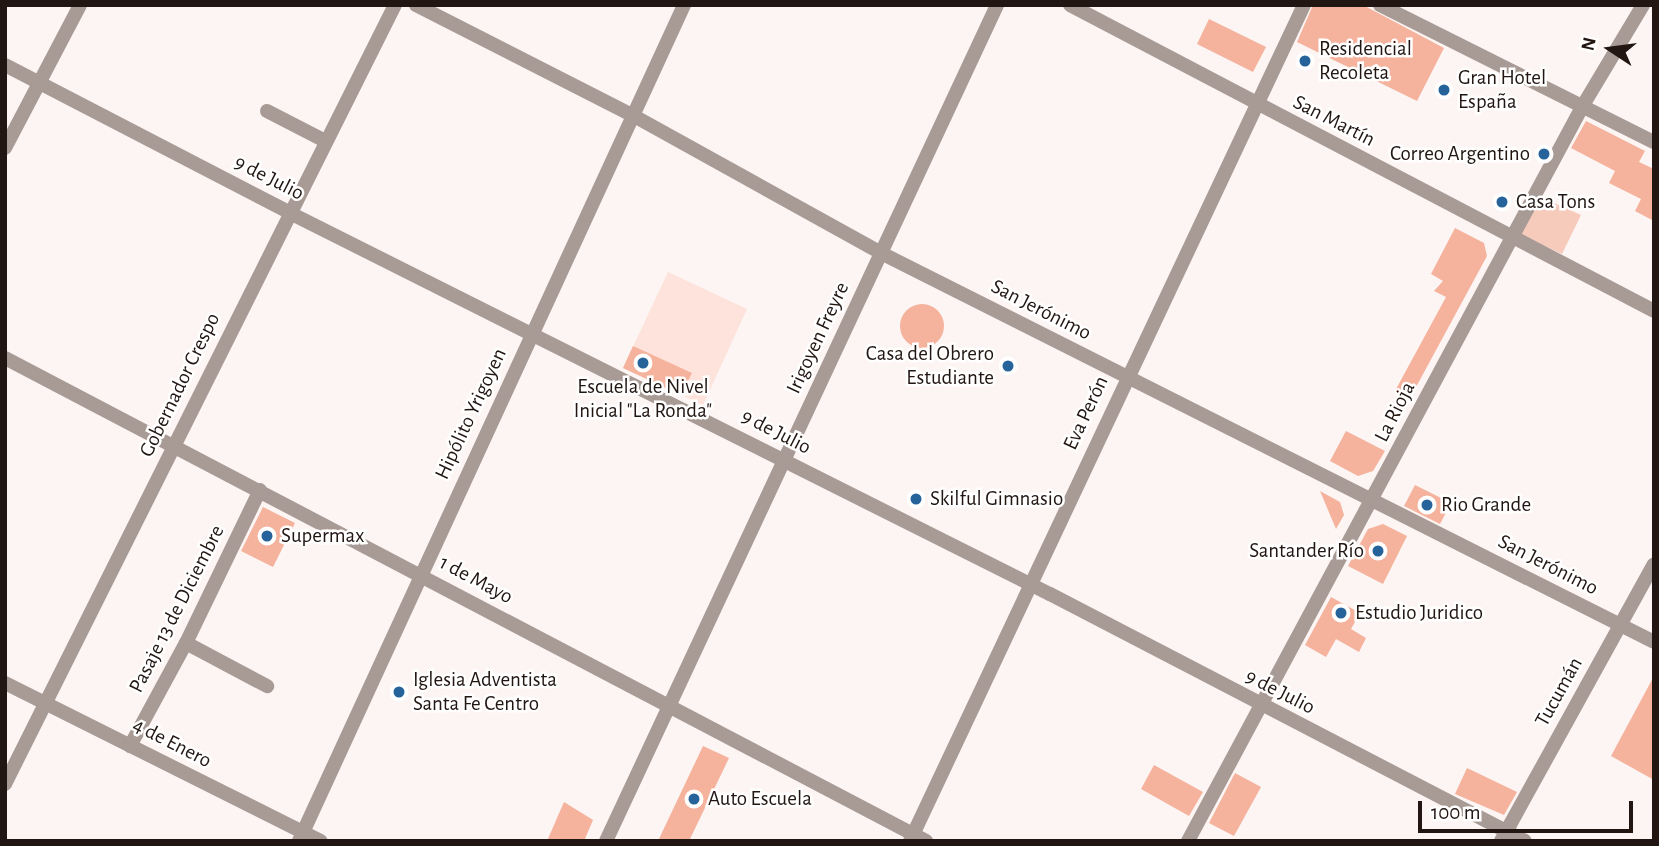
<!DOCTYPE html>
<html>
<head>
<meta charset="utf-8">
<style>
  body { margin:0 }
  #map { position:relative; width:1659px; height:846px; overflow:hidden; background:#fcf5f3; font-family:"Alegreya Sans",sans-serif }
  div>[style] { position:absolute }
  .built>* { inset:0; background:#fde3db }
  .green>* { inset:0; background:#f7cbbc }
  .building>* { inset:0; background:#f5b29c }
  .round { border-radius:50% }
  .minor>* { height:14px; margin:-7px; padding:0 7px; transform-origin:7px; border-radius:7px; background:#a89a95 }
  .dots>* { width:19px; height:19px; translate:-50% -50%; box-sizing:border-box; border:4px solid #fff; border-radius:50% }
  span { translate:-50% -50%; white-space:nowrap; text-align:center; line-height:1.15; -webkit-text-stroke:5px #fff; paint-order:stroke }
  .poi-label { font-size:21px; color:#211612 }
  .left { translate:0 -50%; text-align:left }
  .right { translate:-100% -50%; text-align:right }
  .street-label { font-size:21px; color:#211612 }
  .frame { position:absolute; inset:0; border:7px solid #211612; pointer-events:none }
  .north { position:absolute; left:1575px; top:14px; width:70px; height:70px; -webkit-text-stroke:5px #fff; paint-order:stroke; rotate:283deg; font-size:19px; font-weight:700; line-height:28px; text-align:center; color:#211612 }
  .north::after { content:''; display:block; margin:auto; width:24px; height:32px; background:#211612; clip-path:polygon(50% 0,100% 100%,50% 72%,0 100%) }
  .scale { position:absolute; left:1418px; top:801px; width:215px; height:32px; box-sizing:border-box; border:4px solid #211612; border-top:0; padding-left:9px; font-size:21px; line-height:24px; white-space:nowrap; color:#211612; -webkit-text-stroke:5px #fff; paint-order:stroke }
</style>
</head>
<body>
<div id="map">
  <div class="built">
    <i style="clip-path:polygon(668px 272px,747px 309px,703px 405px,623px 368px)"></i>
  </div>
  <div class="green">
    <i style="clip-path:polygon(1541px 197px,1581px 215px,1562px 254px,1521px 235px)"></i>
  </div>
  <div class="building">
    <i style="clip-path:polygon(1313px 5px,1363px 5px,1444px 48px,1417px 101px,1297px 42px)"></i>
    <i style="clip-path:polygon(1209px 19px,1266px 47px,1253px 72px,1197px 44px)"></i>
    <i style="clip-path:polygon(1586px 121px,1645px 151px,1639px 162px,1654px 169px,1654px 221px,1635px 211px,1641px 199px,1609px 183px,1615px 171px,1571px 148px)"></i>
    <i style="clip-path:polygon(1455px 228px,1484px 243px,1487px 256px,1409px 400px,1395px 391px,1446px 297px,1434px 291px,1443px 281px,1431px 274px)"></i>
    <i class="round" style="left:900px;top:304px;width:44px;height:44px"></i>
    <i style="clip-path:polygon(633px 346px,692px 373px,681px 395px,623px 368px)"></i>
    <i style="clip-path:polygon(1346px 431px,1385px 451px,1373px 471px,1358px 476px,1330px 461px)"></i>
    <i style="clip-path:polygon(1415px 485px,1451px 503px,1440px 524px,1404px 506px)"></i>
    <i style="clip-path:polygon(1320px 491px,1340px 502px,1344px 515px,1336px 529px)"></i>
    <i style="clip-path:polygon(263px 507px,295px 523px,273px 567px,241px 551px)"></i>
    <i style="clip-path:polygon(1383px 524px,1407px 536px,1383px 584px,1348px 566px,1368px 529px)"></i>
    <i style="clip-path:polygon(1331px 597px,1360px 613px,1351px 629px,1366px 638px,1359px 652px,1336px 639px,1326px 657px,1305px 645px)"></i>
    <i style="clip-path:polygon(1654px 676px,1654px 780px,1611px 756px)"></i>
    <i style="clip-path:polygon(703px 746px,729px 758px,689px 841px,658px 841px)"></i>
    <i style="clip-path:polygon(1154px 765px,1203px 792px,1189px 816px,1141px 789px)"></i>
    <i style="clip-path:polygon(1467px 768px,1517px 792px,1504px 815px,1455px 794px)"></i>
    <i style="clip-path:polygon(1235px 773px,1261px 787px,1234px 836px,1209px 823px)"></i>
    <i style="clip-path:polygon(564px 802px,593px 820px,584px 841px,547px 841px)"></i>
  </div>
  <div class="minor">
    <i style="left:416px;top:5px;width:245px;rotate:27deg"></i>
    <i style="left:634px;top:116px;width:282px;rotate:29deg"></i>
    <i style="left:881px;top:253px;width:865px;rotate:26.71deg"></i>
    <i style="left:1070px;top:5px;width:659px;rotate:27.65deg"></i>
    <i style="left:1380px;top:5px;width:306px;rotate:26.6deg"></i>
    <i style="left:5px;top:65px;width:319px;rotate:27.4deg"></i>
    <i style="left:288px;top:212px;width:852px;rotate:26.63deg"></i>
    <i style="left:1050px;top:594px;width:535px;rotate:27.47deg"></i>
    <i style="left:267px;top:111px;width:65px;rotate:27.3deg"></i>
    <i style="left:5px;top:148px;width:161px;rotate:-62.3deg"></i>
    <i style="left:5px;top:358px;width:1040px;rotate:27.67deg"></i>
    <i style="left:186px;top:643px;width:92px;rotate:28deg"></i>
    <i style="left:5px;top:683px;width:353px;rotate:26.6deg"></i>
    <i style="left:130px;top:746px;width:117px;rotate:-61.5deg"></i>
    <i style="left:186px;top:643px;width:170px;rotate:-64.2deg"></i>
    <i style="left:5px;top:784px;width:871px;rotate:-63.41deg"></i>
    <i style="left:299px;top:841px;width:920px;rotate:-65.27deg"></i>
    <i style="left:606px;top:841px;width:923px;rotate:-64.93deg"></i>
    <i style="left:910px;top:841px;width:924px;rotate:-64.77deg"></i>
    <i style="left:1188px;top:841px;width:833px;rotate:-61.77deg"></i>
    <i style="left:1582px;top:107px;width:119px;rotate:-59.1deg"></i>
    <i style="left:1501px;top:841px;width:316px;rotate:-61.1deg"></i>
  </div>
  <div class="dots">
    <i style="left:1305px;top:61px;background:#25639a"></i>
    <i style="left:1444px;top:90px;background:#25639a"></i>
    <i style="left:1544px;top:154px;background:#25639a"></i>
    <i style="left:1502px;top:202px;background:#25639a"></i>
    <i style="left:643px;top:363px;background:#25639a"></i>
    <i style="left:1008px;top:366px;background:#25639a"></i>
    <i style="left:916px;top:499px;background:#25639a"></i>
    <i style="left:1427px;top:505px;background:#25639a"></i>
    <i style="left:267px;top:536px;background:#25639a"></i>
    <i style="left:1378px;top:551px;background:#25639a"></i>
    <i style="left:1341px;top:613px;background:#25639a"></i>
    <i style="left:399px;top:692px;background:#25639a"></i>
    <i style="left:694px;top:799px;background:#25639a"></i>
  </div>
  <div class="poi-label">
    <span class="left" style="left:1319px;top:61px">Residencial<br>Recoleta</span>
    <span class="left" style="left:1458px;top:90px">Gran Hotel<br>España</span>
    <span class="right" style="left:1530px;top:154px">Correo Argentino</span>
    <span class="left" style="left:1516px;top:202px">Casa Tons</span>
    <span class="right" style="left:994px;top:366px">Casa del Obrero<br>Estudiante</span>
    <span style="left:643px;top:399px">Escuela de Nivel<br>Inicial "La Ronda"</span>
    <span class="left" style="left:930px;top:499px">Skilful Gimnasio</span>
    <span class="left" style="left:1441px;top:505px">Rio Grande</span>
    <span class="left" style="left:281px;top:536px">Supermax</span>
    <span class="right" style="left:1364px;top:551px">Santander Río</span>
    <span class="left" style="left:1355px;top:613px">Estudio Juridico</span>
    <span class="left" style="left:413px;top:692px">Iglesia Adventista<br>Santa Fe Centro</span>
    <span class="left" style="left:708px;top:799px">Auto Escuela</span>
  </div>
  <div class="street-label">
    <span style="left:1334px;top:121px;rotate:27deg">San Martín</span>
    <span style="left:269px;top:178px;rotate:27deg">9 de Julio</span>
    <span style="left:1041px;top:310px;rotate:27deg">San Jerónimo</span>
    <span style="left:818px;top:338px;rotate:-65deg">Irigoyen Freyre</span>
    <span style="left:180px;top:385px;rotate:-64deg">Gobernador Crespo</span>
    <span style="left:1395px;top:412px;rotate:-63deg">La Rioja</span>
    <span style="left:1086px;top:413px;rotate:-65deg">Eva Perón</span>
    <span style="left:471px;top:414px;rotate:-65deg">Hipólito Yrigoyen</span>
    <span style="left:776px;top:432px;rotate:27deg">9 de Julio</span>
    <span style="left:1548px;top:565px;rotate:27deg">San Jerónimo</span>
    <span style="left:476px;top:580px;rotate:28deg">1 de Mayo</span>
    <span style="left:177px;top:609px;rotate:-63deg">Pasaje 13 de Diciembre</span>
    <span style="left:1280px;top:692px;rotate:27deg">9 de Julio</span>
    <span style="left:1559px;top:692px;rotate:-61deg">Tucumán</span>
    <span style="left:172px;top:743px;rotate:27deg">4 de Enero</span>
  </div>
  <div class="frame"></div>
  <div class="north">N</div>
  <div class="scale">100 m</div>
</div>
</body>
</html>
